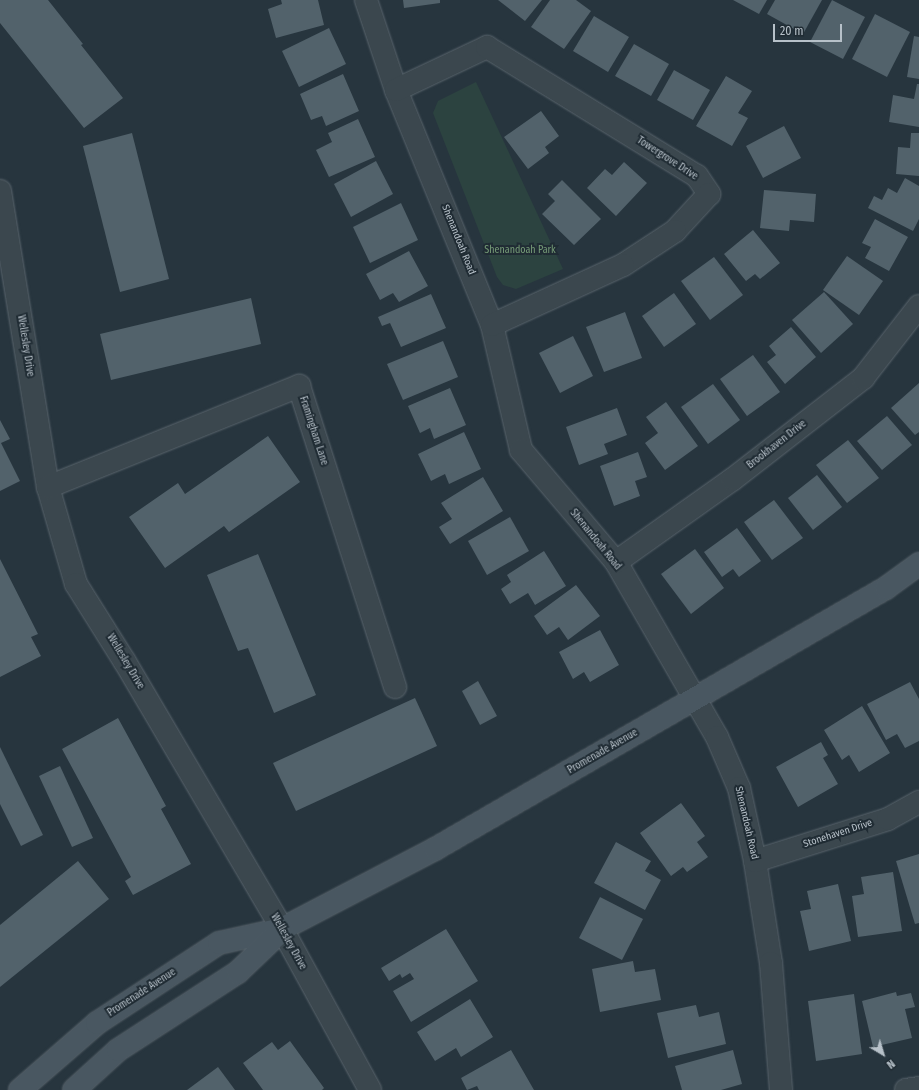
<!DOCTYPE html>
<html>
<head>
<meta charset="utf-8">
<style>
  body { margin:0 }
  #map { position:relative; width:919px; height:1090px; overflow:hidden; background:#27353e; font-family:"Fira Sans Condensed",sans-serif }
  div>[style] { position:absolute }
  .green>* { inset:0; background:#2c4340 }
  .building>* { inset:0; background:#52626b }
  .roads { filter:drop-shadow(0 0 1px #59646c) drop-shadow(0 0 1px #59646c) }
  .minor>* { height:22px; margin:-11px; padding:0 11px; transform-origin:11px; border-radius:11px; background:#3b474e }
  .secondary>* { height:22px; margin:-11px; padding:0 11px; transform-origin:11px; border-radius:11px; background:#495761 }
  span { translate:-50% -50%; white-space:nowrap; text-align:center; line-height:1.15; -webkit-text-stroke:4px #202c34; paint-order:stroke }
  .street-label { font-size:10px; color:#b7c1c9 }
  .park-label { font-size:10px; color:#779d78 }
  .north { position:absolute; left:863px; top:1034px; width:40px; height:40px; -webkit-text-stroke:3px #202c34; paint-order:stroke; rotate:142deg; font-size:11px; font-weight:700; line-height:16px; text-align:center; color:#b7c1c9 }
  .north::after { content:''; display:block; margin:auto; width:14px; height:18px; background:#b7c1c9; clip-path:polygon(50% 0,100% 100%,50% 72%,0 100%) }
  .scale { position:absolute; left:773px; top:24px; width:69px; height:18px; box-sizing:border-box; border:2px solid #b7c1c9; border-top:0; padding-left:5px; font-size:12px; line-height:14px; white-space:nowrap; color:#b7c1c9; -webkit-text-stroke:3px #202c34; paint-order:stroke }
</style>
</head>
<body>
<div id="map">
  <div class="green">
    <i style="clip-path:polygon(476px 82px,563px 269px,516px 289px,503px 285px,497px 277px,433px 113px,438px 101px)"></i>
  </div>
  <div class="building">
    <i style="clip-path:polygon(0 0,48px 0,83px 44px,81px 45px,123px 98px,84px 128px,0 23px)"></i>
    <i style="clip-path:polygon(281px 0,318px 0,324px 25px,276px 38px,268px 9px,282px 4px)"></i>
    <i style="clip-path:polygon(403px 0,440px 0,440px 3px,404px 8px)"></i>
    <i style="clip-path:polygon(498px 0,542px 0,525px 21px)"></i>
    <i style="clip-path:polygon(550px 0,576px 0,591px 11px,564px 49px,531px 27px)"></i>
    <i style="clip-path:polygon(733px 0,767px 0,759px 14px)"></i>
    <i style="clip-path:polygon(775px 0,822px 0,803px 34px,767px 14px)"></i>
    <i style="clip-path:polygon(832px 0,865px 17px,843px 59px,810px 42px)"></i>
    <i style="clip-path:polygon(875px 14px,910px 32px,887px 77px,852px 59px)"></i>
    <i style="clip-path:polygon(594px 16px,629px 37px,608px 72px,573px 51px)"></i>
    <i style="clip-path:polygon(329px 28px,346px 64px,299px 87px,282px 51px)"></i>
    <i style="clip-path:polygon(914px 36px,919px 37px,919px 79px,907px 77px)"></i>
    <i style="clip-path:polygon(634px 44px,669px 64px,651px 96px,615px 76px)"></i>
    <i style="clip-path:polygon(674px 70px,710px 90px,693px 120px,657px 100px)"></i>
    <i style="clip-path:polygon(343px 74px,359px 111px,326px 126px,322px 116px,311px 120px,300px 94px)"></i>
    <i style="clip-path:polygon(726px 76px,752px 91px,738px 113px,748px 118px,732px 146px,696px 126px)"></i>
    <i style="clip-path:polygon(917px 84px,919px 84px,919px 127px,889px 122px,893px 95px,914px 99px)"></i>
    <i style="clip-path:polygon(541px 111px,559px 136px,545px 147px,549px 153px,528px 169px,504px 137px)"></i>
    <i style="clip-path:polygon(358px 119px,375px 157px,329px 177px,316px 150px,332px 142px,328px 133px)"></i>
    <i style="clip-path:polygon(784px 126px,801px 158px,763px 178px,746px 146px)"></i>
    <i style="clip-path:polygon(132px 133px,169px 279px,120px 292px,83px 146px)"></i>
    <i style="clip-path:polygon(911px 133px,919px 133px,919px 176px,896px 174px,898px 147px,910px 148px)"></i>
    <i style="clip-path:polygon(376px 161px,393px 194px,351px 217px,334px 184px)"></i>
    <i style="clip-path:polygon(624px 162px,647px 183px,616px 216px,587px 188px,605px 169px,612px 175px)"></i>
    <i style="clip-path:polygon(905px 178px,919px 186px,919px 219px,913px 231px,868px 208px,874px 196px,882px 200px,888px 188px,897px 193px)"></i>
    <i style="clip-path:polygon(562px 180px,601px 219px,574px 245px,542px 214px,555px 201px,548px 194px)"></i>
    <i style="clip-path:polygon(764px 190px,816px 194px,814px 222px,790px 220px,789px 231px,760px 228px)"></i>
    <i style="clip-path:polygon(401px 203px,418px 240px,370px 263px,353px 227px)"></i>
    <i style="clip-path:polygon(875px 219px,908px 237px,889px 271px,865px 258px,871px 247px,862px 243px)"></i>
    <i style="clip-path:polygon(753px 230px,780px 263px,760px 279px,755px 274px,746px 281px,724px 254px)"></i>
    <i style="clip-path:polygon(409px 251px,428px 286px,399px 302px,393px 293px,380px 300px,366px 274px)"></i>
    <i style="clip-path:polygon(847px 256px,883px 281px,859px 315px,823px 290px)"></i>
    <i style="clip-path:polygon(714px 257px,743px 295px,710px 320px,681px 281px)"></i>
    <i style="clip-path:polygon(824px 292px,853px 324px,821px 353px,792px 320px)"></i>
    <i style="clip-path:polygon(674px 293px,696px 324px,664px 347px,642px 316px)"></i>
    <i style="clip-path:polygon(431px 294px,446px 328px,401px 347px,390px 323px,382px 326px,378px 317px)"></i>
    <i style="clip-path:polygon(251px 298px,261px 344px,111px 380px,100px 334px)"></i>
    <i style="clip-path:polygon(625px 312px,642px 358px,604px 372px,586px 327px)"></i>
    <i style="clip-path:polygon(791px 327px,816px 357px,785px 384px,767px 362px,776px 355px,769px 346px)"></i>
    <i style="clip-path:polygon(573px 336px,593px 376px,560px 393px,539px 353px)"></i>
    <i style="clip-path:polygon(443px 341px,458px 377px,403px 400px,387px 364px)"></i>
    <i style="clip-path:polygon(753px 355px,780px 392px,747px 416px,720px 379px)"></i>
    <i style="clip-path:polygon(919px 383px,919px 432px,915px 435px,891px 408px)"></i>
    <i style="clip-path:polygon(713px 384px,740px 420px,708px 444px,681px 407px)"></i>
    <i style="clip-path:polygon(450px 388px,466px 425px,434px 439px,430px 428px,420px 433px,408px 406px)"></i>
    <i style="clip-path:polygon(666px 402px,698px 446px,665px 470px,645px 443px,658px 433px,646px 417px)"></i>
    <i style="clip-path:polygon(617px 408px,627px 435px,604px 444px,608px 454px,579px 465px,566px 427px)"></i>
    <i style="clip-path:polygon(887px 416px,912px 445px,882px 470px,857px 441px)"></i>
    <i style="clip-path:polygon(0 420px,10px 439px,1px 443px,20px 481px,0 491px)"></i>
    <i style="clip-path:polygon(464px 432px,481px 469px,449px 484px,445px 474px,431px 481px,418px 454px)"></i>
    <i style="clip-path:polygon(268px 436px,300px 482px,229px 532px,224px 526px,165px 568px,129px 517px,178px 483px,185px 494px)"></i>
    <i style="clip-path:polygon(848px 440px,879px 478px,847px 503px,816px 465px)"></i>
    <i style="clip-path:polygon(638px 452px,647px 477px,635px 481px,640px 496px,614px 506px,600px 466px)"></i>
    <i style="clip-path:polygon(817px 475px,842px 507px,813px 530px,788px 498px)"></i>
    <i style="clip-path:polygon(483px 477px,503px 511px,450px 544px,439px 527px,452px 519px,441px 503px)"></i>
    <i style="clip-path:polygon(774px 500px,803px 538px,772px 560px,744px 522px)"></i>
    <i style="clip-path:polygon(510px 517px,529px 551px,487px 575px,468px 541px)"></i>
    <i style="clip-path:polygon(737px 528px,761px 561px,739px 577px,733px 569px,722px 577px,704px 552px)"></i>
    <i style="clip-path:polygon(695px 549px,724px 588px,691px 614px,661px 574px)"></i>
    <i style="clip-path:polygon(544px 551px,566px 586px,535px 605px,528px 593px,510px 604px,501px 589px,511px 582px,507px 575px)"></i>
    <i style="clip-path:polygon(258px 554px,316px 695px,274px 713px,248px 648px,238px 651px,207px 575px)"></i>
    <i style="clip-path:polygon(0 559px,38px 634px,31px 637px,41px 656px,0 677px)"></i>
    <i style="clip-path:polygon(576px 585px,600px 616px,568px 640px,559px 627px,547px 635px,534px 616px)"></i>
    <i style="clip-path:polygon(600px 630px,619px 665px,590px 682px,584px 672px,573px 679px,559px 652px)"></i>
    <i style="clip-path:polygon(478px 681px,497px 716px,480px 725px,462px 691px)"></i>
    <i style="clip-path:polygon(910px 682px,919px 699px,919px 741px,905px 748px,897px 734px,886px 740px,867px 704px)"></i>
    <i style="clip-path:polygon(415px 698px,437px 746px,296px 811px,273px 763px)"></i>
    <i style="clip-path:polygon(862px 706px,890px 753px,859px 772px,849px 755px,842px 760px,824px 730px)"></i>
    <i style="clip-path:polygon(118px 718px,166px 806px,161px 809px,191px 864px,133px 895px,125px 881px,131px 877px,62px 749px)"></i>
    <i style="clip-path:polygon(821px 742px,828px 755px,823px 758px,838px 784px,798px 807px,776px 767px)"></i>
    <i style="clip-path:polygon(0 747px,43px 835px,21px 846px,0 804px)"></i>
    <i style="clip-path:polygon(60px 766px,93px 838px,72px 847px,39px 776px)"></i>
    <i style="clip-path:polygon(681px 803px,705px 836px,697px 842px,708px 857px,687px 872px,683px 867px,671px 876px,640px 833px)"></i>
    <i style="clip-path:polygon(616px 842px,651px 861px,645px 871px,661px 880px,645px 910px,594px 883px)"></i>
    <i style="clip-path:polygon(919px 854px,919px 923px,915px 924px,896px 861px)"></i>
    <i style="clip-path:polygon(78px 861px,109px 899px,0 987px,0 925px)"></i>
    <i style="clip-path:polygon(893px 872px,902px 931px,858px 937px,852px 896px,864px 894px,861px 877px)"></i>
    <i style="clip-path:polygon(838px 884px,851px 941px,809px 951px,800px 911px,811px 909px,807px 891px)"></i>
    <i style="clip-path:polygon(600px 897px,643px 919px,622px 960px,579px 938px)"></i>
    <i style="clip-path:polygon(446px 929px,478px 981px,411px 1022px,393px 991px,414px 979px,410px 973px,402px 978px,400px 974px,389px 981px,381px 968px)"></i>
    <i style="clip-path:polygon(633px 961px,635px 972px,655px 969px,661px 1000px,600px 1012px,592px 969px)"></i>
    <i style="clip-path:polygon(896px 992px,897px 996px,911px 993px,915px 1007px,905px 1009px,912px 1038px,873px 1047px,862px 1001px)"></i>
    <i style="clip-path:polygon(854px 994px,862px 1054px,816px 1061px,808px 1001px)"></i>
    <i style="clip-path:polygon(470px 999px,493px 1037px,461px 1057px,456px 1048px,435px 1061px,417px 1032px)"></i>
    <i style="clip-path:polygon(696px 1005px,699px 1017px,719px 1012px,726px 1044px,668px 1058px,657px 1013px)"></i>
    <i style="clip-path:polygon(290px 1041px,324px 1088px,322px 1090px,263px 1090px,243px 1063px,272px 1042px,278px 1050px)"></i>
    <i style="clip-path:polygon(511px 1050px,534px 1090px,479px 1090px,477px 1086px,467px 1090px,461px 1078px)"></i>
    <i style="clip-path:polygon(733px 1050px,742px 1084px,721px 1090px,682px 1090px,675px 1066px)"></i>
    <i style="clip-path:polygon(218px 1067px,235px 1090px,187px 1090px)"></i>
  </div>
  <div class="roads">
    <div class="minor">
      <i style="left:366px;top:0;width:95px;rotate:71.6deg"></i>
      <i style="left:396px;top:90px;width:254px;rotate:67.8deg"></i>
      <i style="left:492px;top:325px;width:128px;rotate:76.9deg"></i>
      <i style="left:521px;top:450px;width:147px;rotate:49.7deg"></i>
      <i style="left:616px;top:562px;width:202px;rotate:60deg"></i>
      <i style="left:717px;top:737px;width:56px;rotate:66.7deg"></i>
      <i style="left:739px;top:788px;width:75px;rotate:77.6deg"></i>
      <i style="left:755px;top:861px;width:103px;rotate:81.1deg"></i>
      <i style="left:771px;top:963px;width:127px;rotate:85.5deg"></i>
      <i style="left:396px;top:90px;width:101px;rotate:-25.3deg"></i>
      <i style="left:487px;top:47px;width:246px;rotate:31.6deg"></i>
      <i style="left:697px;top:176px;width:22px;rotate:56deg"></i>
      <i style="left:709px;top:194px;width:50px;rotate:132.6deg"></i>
      <i style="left:675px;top:231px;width:62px;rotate:146.8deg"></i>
      <i style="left:623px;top:265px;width:144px;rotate:155.4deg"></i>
      <i style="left:0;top:191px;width:300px;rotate:80.8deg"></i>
      <i style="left:48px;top:487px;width:101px;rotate:73.9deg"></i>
      <i style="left:76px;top:584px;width:92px;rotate:57.9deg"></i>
      <i style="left:125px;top:662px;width:310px;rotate:59.5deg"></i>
      <i style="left:282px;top:929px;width:183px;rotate:61.3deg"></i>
      <i style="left:48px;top:487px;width:271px;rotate:-21.9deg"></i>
      <i style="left:299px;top:386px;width:316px;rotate:72.3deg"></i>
      <i style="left:616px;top:562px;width:143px;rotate:-35.4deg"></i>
      <i style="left:733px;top:479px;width:165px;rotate:-37.8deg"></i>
      <i style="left:863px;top:378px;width:91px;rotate:-52.1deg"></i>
      <i style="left:755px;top:861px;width:139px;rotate:-17.5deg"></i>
      <i style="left:888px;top:819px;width:35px;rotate:-29deg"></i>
      <i style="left:906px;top:1090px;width:13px;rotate:-9deg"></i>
    </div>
    <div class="secondary">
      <i style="left:20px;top:1090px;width:102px;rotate:-41deg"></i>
      <i style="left:97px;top:1023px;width:146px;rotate:-33.3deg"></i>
      <i style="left:219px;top:943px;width:65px;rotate:-12.5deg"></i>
      <i style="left:282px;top:929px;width:173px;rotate:-27.6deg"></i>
      <i style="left:435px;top:849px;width:521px;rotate:-30.06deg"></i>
      <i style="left:886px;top:588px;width:41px;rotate:-36deg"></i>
      <i style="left:74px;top:1090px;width:59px;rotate:-42.3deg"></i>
      <i style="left:118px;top:1050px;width:143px;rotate:-33deg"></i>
      <i style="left:238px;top:972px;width:61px;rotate:-43.7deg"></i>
    </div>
  </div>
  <div class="street-label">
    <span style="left:667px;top:159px;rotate:33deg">Towergrove Drive</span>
    <span style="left:458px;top:240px;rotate:68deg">Shenandoah Road</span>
    <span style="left:25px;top:346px;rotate:81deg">Wellesley Drive</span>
    <span style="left:313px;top:431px;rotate:72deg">Framingham Lane</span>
    <span style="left:777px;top:445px;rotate:-38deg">Brookhaven Drive</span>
    <span style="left:595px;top:540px;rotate:51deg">Shenandoah Road</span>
    <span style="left:125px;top:662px;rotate:59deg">Wellesley Drive</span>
    <span style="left:603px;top:752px;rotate:-30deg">Promenade Avenue</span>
    <span style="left:746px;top:823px;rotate:77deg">Shenandoah Road</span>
    <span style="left:838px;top:834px;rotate:-18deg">Stonehaven Drive</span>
    <span style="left:288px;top:942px;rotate:61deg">Wellesley Drive</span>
    <span style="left:142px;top:993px;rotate:-33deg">Promenade Avenue</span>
  </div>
  <div class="park-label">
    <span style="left:520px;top:251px">Shenandoah Park</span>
  </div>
  <div class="north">N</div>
  <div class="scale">20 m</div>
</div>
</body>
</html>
